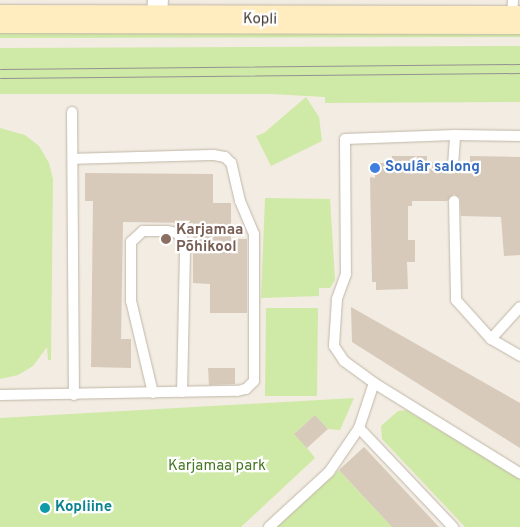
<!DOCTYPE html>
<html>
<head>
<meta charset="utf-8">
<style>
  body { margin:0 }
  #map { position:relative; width:520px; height:527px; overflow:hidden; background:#f2ece2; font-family:Overpass,sans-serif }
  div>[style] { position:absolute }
  .green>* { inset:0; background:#cfe9a7 }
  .building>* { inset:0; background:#d7caba }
  .roads { filter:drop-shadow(0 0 1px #c0b6a7) drop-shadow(0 0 1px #c0b6a7) }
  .lane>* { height:10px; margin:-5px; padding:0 5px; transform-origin:5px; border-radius:5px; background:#fff }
  .street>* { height:20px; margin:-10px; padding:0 10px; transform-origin:10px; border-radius:10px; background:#fff }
  .secondary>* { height:28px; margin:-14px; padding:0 14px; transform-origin:14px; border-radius:14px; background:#ffecbf }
  .tram>* { height:1px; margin:-0.5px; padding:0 0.5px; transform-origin:0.5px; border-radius:0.5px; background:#939393 }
  .dots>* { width:14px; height:14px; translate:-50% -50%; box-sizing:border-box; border:2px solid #fff; border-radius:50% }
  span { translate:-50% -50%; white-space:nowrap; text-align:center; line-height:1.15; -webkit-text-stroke:4.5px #fff; paint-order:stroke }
  .street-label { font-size:15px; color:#433c32 }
  .shop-label { font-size:15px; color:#366cbe; font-weight:700 }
  .left { translate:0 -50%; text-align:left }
  .education-label { font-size:15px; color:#785e54; font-weight:700 }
  .park-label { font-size:15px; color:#477723 }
  .culture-label { font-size:15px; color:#0d838f; font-weight:700 }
</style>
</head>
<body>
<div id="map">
  <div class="green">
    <i style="clip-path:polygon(520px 31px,520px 37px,0 38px,0 32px)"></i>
    <i style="clip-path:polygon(520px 46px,520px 102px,325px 103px,325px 97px,271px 94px,0 94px,0 48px)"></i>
    <i style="clip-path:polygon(306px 97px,319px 117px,322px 141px,271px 166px,256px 136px,264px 133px)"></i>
    <i style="clip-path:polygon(0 128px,25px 135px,39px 146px,49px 163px,53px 179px,51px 360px,48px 360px,47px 347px,33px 366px,18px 375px,0 379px)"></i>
    <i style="clip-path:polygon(265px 198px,330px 199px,335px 280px,330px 288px,319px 288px,319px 296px,261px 298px)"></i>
    <i style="clip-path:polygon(266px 308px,318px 308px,317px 396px,265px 396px)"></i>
    <i style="clip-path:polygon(354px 398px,340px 430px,328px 429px,315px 415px,295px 433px,315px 458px,241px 527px,0 527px,0 418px)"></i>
    <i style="clip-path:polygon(406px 410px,520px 479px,520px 527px,465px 527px,382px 439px,381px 426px,398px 411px)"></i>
    <i style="clip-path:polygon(339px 470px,392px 527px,277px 527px)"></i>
  </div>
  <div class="building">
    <i style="clip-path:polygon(392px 156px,427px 156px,427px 162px,438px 162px,438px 166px,446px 166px,453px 173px,460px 166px,470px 166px,470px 156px,520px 157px,520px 255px,504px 256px,501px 217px,461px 216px,460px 198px,454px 194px,447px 201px,412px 201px,412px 206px,408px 206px,408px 240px,415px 240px,415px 262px,407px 262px,408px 289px,376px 290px,376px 282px,372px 282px,370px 177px,375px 178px,375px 163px,392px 163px)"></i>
    <i style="clip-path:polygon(85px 173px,213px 174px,213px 203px,231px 203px,231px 239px,247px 239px,247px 313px,210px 313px,210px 284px,193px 283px,193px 223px,123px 222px,121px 339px,131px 339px,131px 368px,91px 367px,93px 201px,85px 201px)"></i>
    <i style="clip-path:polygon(351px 307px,520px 403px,520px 448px,352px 342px)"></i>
    <i style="clip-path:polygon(208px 368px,235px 368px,235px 384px,209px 385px)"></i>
    <i style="clip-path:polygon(315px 415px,328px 429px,307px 448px,294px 434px)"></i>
    <i style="clip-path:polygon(364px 447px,439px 527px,392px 527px,339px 470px)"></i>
  </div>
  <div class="roads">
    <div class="lane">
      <i style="left:512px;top:19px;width:19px;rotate:-87deg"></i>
      <i style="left:72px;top:112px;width:283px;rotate:89.6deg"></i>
      <i style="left:455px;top:135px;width:110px;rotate:177.9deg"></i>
      <i style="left:345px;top:139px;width:135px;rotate:89.6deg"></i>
      <i style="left:346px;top:274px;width:27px;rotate:110deg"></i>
      <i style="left:337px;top:299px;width:47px;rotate:93.7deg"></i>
      <i style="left:334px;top:346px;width:18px;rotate:56deg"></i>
      <i style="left:344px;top:361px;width:37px;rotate:36deg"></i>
      <i style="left:374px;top:383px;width:172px;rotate:31.7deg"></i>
      <i style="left:453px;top:166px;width:31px;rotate:-86deg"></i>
      <i style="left:455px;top:135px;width:65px;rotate:0.9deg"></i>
      <i style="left:454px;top:201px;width:99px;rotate:88.8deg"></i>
      <i style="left:456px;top:300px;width:52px;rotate:48.1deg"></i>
      <i style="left:491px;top:339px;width:34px;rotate:30deg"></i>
      <i style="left:491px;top:339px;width:43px;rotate:-47.8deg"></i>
      <i style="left:153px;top:393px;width:95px;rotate:-103.4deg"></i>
      <i style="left:131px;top:301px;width:59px;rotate:-90deg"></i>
      <i style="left:131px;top:242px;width:16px;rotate:-43deg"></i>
      <i style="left:143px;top:231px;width:24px"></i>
      <i style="left:167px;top:231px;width:10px;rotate:11deg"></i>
      <i style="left:177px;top:233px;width:9px;rotate:49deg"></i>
      <i style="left:183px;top:240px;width:11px;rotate:80deg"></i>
      <i style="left:185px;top:251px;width:141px;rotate:91.2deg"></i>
      <i style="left:0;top:395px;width:237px;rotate:-1deg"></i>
      <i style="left:237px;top:391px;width:9px;rotate:-13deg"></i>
      <i style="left:246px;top:389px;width:11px;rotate:-45deg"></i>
      <i style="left:254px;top:381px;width:147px;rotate:-90deg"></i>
      <i style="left:254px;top:234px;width:36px;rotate:-113deg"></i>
      <i style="left:240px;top:201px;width:39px;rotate:-103deg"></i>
      <i style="left:231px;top:163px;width:8px;rotate:-135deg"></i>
      <i style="left:225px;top:157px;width:11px;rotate:-170deg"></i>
      <i style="left:214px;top:155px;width:141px;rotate:178.4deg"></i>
      <i style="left:359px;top:428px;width:137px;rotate:46.5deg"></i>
      <i style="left:269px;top:527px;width:81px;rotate:-42.5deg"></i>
      <i style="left:329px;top:472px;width:53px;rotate:-55.7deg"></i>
      <i style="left:359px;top:428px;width:47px;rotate:-71.6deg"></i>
    </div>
    <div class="street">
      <i style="left:157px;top:18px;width:18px;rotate:-87deg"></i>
    </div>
    <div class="secondary">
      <i style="left:0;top:19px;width:520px;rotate:0.11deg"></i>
    </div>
  </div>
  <div class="tram">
    <i style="left:0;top:69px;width:520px;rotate:-0.55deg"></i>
    <i style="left:0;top:78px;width:520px;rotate:-0.55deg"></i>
  </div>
  <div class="dots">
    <i style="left:375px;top:168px;background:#3f7fe0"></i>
    <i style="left:166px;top:239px;background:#8d6e63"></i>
    <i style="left:45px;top:508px;background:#0f9aa8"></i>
  </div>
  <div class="street-label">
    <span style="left:260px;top:20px;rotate:1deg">Kopli</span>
  </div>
  <div class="shop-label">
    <span class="left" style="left:385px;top:168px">Soulâr salong</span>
  </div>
  <div class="education-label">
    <span class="left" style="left:176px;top:239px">Karjamaa<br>Põhikool</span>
  </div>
  <div class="park-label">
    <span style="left:217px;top:467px">Karjamaa park</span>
  </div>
  <div class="culture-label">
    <span class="left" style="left:55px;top:508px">Kopliine</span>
  </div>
</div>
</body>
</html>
